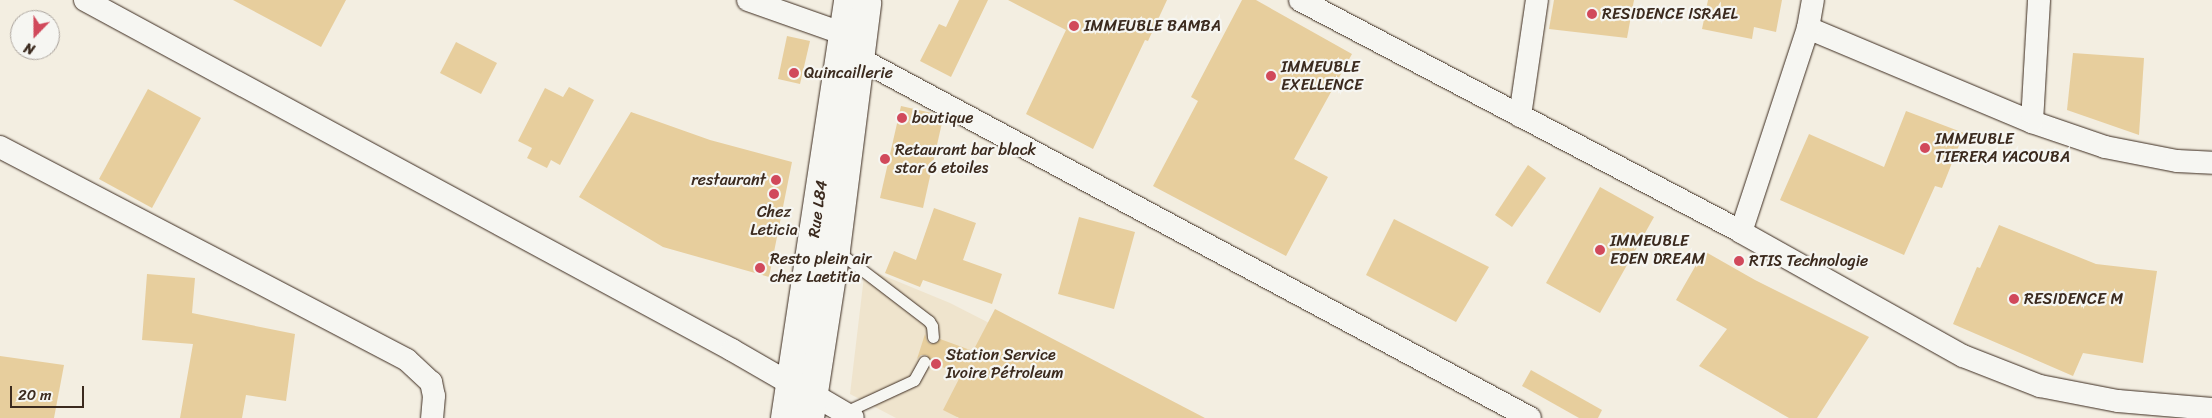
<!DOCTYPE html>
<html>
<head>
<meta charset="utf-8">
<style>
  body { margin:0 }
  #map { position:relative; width:2212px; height:418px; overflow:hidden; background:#f3eee1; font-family:Sriracha,sans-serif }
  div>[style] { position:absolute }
  .built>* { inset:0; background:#efe4cd }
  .building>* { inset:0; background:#e7ce9d }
  .roads { filter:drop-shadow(0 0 1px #3b2a1e) drop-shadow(0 0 1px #3b2a1e) }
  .service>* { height:11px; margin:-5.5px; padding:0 5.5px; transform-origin:5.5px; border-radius:5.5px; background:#f6f6f2 }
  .minor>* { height:22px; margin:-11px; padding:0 11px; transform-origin:11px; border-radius:11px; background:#f6f6f2 }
  .tertiary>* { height:28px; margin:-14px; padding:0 14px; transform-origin:14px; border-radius:14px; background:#f6f6f2 }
  .dots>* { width:14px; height:14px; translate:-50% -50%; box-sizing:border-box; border:2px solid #f6f6f2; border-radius:50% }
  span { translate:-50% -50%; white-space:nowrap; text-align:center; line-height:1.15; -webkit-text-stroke:4.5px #f6f6f2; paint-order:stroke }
  .poi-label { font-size:16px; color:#3b2a1e }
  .left { translate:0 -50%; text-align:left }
  .right { translate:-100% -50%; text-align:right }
  .street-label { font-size:16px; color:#3b2a1e }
  .north { position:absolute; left:10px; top:10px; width:50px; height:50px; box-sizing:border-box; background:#f6f6f2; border:1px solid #aba49d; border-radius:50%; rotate:202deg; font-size:14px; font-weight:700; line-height:20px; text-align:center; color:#3b2a1e }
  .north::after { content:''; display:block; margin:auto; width:18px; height:22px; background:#d1495b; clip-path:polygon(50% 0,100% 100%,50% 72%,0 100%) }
  .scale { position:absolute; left:10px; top:386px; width:74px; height:22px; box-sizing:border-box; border:2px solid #3b2a1e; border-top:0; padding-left:6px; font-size:15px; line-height:18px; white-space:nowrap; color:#3b2a1e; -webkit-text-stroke:4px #f6f6f2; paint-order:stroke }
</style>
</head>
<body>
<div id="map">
  <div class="built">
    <i style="clip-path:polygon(865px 268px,950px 303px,1001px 329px,957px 418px,896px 418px,850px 394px)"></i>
  </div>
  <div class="building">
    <i style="clip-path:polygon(233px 0,346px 0,321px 47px)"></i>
    <i style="clip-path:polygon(959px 0,988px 0,951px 77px,920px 61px,939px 24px,946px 27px)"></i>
    <i style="clip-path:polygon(1008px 0,1167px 0,1148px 41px,1145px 40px,1093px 149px,1026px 114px,1066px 30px)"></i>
    <i style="clip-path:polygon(1242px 0,1256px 0,1352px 54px,1294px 159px,1328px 177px,1286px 256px,1153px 186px,1198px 101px,1191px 97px)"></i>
    <i style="clip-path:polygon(1554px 0,1634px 0,1627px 38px,1549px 29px)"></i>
    <i style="clip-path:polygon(1708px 0,1782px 0,1776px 32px,1754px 27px,1752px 39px,1702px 29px)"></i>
    <i style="clip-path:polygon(787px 36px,810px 41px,800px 84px,778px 79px)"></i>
    <i style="clip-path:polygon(456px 42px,497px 63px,481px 94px,440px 73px)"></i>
    <i style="clip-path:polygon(2073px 53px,2144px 58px,2139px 135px,2067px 110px)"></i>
    <i style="clip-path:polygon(569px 87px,594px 100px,560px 165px,551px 160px,547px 168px,527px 158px,532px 148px,518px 141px,545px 88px,563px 97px)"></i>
    <i style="clip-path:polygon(148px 89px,201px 118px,152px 208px,99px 179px)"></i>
    <i style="clip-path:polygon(901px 106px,932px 113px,943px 118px,923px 208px,880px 198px)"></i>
    <i style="clip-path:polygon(1906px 111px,1964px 133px,1942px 188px,1935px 186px,1904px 255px,1780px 200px,1809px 134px,1884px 167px)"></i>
    <i style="clip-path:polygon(631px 112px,710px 140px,792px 162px,769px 277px,663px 247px,579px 197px)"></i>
    <i style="clip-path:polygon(1528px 165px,1546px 178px,1512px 227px,1495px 215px)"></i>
    <i style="clip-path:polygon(1600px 187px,1654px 217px,1600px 313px,1546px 283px)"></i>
    <i style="clip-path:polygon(934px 208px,976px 223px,963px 260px,1002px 274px,992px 304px,923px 280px,920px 287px,885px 273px,894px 251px,916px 260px)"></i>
    <i style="clip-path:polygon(1079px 217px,1135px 232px,1114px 309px,1058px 294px)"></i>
    <i style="clip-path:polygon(1394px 219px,1489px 267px,1456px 322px,1366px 275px)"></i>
    <i style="clip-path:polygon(1999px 225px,2096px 264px,2157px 271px,2143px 363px,2083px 353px,2073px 376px,1953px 324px,1977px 267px,1980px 268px)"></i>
    <i style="clip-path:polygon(1704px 251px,1755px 280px,1869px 337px,1817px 418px,1789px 418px,1699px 366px,1727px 329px,1676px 300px)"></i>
    <i style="clip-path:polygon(147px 274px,195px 278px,192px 313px,295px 334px,286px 401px,246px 395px,242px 418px,180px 418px,193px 344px,142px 340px)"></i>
    <i style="clip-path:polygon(995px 309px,1084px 355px,1205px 418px,959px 418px,943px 410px,962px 373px,931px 364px,927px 355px,921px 355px,917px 359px,925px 334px,927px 341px,930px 344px,937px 343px,940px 339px,973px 351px)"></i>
    <i style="clip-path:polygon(0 356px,64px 365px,54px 418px,0 418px)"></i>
    <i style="clip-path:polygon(1531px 370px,1602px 410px,1598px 418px,1579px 418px,1522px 386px)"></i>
  </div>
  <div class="roads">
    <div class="service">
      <i style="left:836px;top:250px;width:117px;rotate:37.4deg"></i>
      <i style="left:929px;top:321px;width:6px;rotate:59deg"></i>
      <i style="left:932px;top:326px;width:11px;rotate:85deg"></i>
      <i style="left:843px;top:413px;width:78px;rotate:-24.9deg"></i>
      <i style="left:914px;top:380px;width:21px;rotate:-61deg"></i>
    </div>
    <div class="minor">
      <i style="left:85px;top:0;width:736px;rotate:28.41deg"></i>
      <i style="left:732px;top:350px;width:68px;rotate:30deg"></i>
      <i style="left:748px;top:0;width:102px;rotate:19.5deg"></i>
      <i style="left:1300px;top:0;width:498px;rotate:27.7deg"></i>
      <i style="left:1741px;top:232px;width:254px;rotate:29.2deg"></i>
      <i style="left:1963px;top:356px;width:83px;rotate:21.3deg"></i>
      <i style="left:2040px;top:386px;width:79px;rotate:10.9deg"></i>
      <i style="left:2118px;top:401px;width:94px;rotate:4.9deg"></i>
      <i style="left:1808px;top:28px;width:243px;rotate:22.8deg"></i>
      <i style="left:2032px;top:122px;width:77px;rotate:18.9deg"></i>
      <i style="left:2105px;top:147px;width:73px;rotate:11deg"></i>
      <i style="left:2177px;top:161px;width:35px;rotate:3deg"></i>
      <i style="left:860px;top:59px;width:760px;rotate:28.18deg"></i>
      <i style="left:1520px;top:116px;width:117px;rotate:-81.7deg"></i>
      <i style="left:2032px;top:122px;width:122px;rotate:-86.7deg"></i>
      <i style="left:0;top:147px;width:459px;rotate:27.6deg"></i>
      <i style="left:407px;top:360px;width:33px;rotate:43deg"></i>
      <i style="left:431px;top:382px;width:14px;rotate:78deg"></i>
      <i style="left:434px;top:396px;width:22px;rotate:95deg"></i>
      <i style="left:1741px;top:232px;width:215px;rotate:-71.8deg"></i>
      <i style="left:1808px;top:28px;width:28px;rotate:-80deg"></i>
      <i style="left:814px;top:395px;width:45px;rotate:30.5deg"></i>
    </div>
    <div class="tertiary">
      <i style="left:785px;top:418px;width:423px;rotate:-81.4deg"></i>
      <i style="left:810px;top:418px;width:170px;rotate:-81.2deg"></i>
      <i style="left:836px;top:250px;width:249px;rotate:-82.8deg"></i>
    </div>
  </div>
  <div class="dots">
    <i style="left:1592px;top:14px;background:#d1495b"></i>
    <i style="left:1074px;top:26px;background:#d1495b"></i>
    <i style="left:794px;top:73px;background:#d1495b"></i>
    <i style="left:1271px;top:76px;background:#d1495b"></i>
    <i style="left:902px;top:118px;background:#d1495b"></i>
    <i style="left:1925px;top:148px;background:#d1495b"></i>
    <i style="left:885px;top:159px;background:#d1495b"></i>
    <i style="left:776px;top:180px;background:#d1495b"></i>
    <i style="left:774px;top:194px;background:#d1495b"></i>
    <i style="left:1600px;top:250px;background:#d1495b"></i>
    <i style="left:1739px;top:261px;background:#d1495b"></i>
    <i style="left:760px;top:268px;background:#d1495b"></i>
    <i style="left:2014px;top:299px;background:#d1495b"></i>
    <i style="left:936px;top:364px;background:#d1495b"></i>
  </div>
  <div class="poi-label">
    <span class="left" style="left:1602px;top:14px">RESIDENCE ISRAEL</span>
    <span class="left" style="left:1084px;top:26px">IMMEUBLE BAMBA</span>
    <span class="left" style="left:1281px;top:76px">IMMEUBLE<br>EXELLENCE</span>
    <span class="left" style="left:804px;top:73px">Quincaillerie</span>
    <span class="left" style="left:912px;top:118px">boutique</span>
    <span class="left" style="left:1935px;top:148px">IMMEUBLE<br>TIERERA YACOUBA</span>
    <span class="left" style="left:895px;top:159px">Retaurant bar black<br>star 6 etoiles</span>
    <span class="right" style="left:766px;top:180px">restaurant</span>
    <span style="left:774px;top:221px">Chez<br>Leticia</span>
    <span class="left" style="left:1610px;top:250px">IMMEUBLE<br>EDEN DREAM</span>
    <span class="left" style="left:770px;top:268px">Resto plein air<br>chez Laetitia</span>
    <span class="left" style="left:1749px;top:261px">RTIS Technologie</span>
    <span class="left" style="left:2024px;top:299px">RESIDENCE M</span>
    <span class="left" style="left:946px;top:364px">Station Service<br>Ivoire Pétroleum</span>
  </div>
  <div class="street-label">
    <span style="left:818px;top:209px;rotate:-82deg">Rue L84</span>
  </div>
  <div class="north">N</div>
  <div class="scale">20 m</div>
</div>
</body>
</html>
